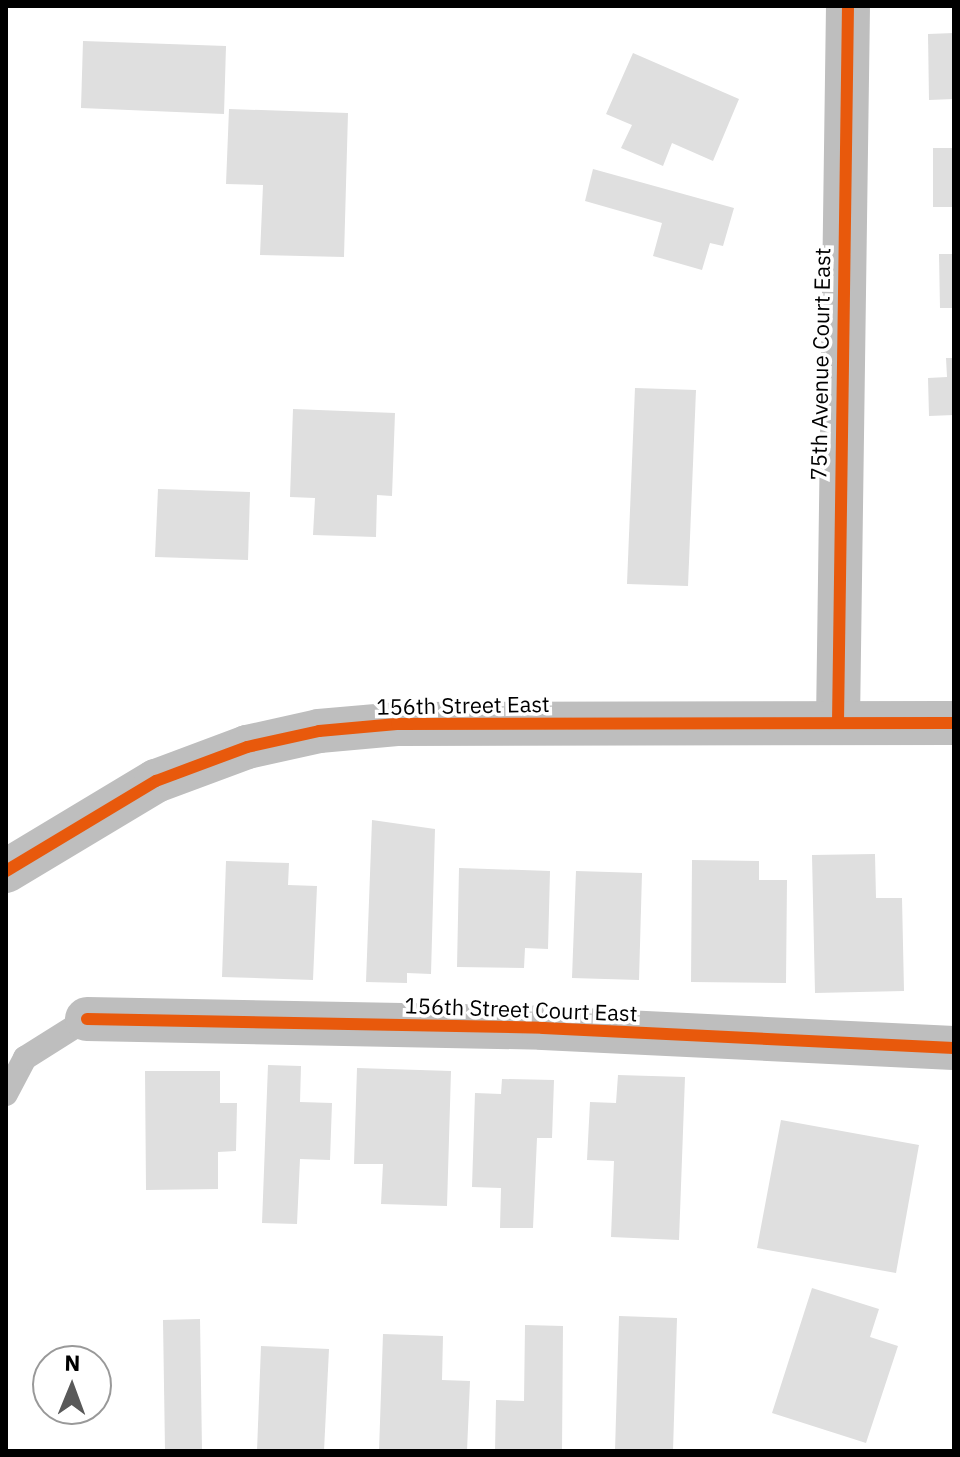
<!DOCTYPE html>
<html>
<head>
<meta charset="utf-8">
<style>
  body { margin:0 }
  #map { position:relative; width:960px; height:1457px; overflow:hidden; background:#fff; font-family:"IBM Plex Sans",sans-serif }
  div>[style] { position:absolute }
  .building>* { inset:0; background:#dfdfdf }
  .service>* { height:24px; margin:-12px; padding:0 12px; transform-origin:12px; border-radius:12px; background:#bebebe }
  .minor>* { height:44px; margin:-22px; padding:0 22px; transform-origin:22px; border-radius:22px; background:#bebebe }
  .tertiary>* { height:44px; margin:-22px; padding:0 22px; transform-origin:22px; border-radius:22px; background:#bebebe }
  .cycleway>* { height:12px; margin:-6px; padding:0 6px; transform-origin:6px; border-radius:6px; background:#e8590c }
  span { translate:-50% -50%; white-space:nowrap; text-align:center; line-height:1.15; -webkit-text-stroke:7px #fff; paint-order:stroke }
  .street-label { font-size:22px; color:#000 }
  .frame { position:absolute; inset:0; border:8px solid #000; pointer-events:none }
  .north { position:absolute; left:32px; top:1345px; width:80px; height:80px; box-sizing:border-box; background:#fff; border:2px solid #999; border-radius:50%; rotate:1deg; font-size:22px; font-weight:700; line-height:32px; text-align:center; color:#000 }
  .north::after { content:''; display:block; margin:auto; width:28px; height:36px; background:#595959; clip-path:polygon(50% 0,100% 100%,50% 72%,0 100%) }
</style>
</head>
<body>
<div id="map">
  <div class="building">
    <i style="clip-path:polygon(954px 33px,954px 99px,929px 100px,928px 34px)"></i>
    <i style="clip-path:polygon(83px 41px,226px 46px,224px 114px,81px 108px)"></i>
    <i style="clip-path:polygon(633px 53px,739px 99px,713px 161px,672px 143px,663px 166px,621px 148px,632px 125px,606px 114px)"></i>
    <i style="clip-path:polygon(229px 109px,348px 113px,344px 257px,260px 255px,263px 185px,226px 184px)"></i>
    <i style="clip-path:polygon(933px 148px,954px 148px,954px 207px,933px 207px)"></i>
    <i style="clip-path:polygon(593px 169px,734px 208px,723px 246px,710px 243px,702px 270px,653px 256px,662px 223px,585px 201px)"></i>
    <i style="clip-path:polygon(939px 254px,954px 254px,954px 308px,940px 308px)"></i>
    <i style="clip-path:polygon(946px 358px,954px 358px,954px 415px,929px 416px,928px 378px,947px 377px)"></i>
    <i style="clip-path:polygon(635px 388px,696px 390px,688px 586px,627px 584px)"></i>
    <i style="clip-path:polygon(293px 409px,395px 413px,392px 496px,377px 495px,376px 537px,313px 535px,315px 498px,290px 497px)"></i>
    <i style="clip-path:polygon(158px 489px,250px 492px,248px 560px,155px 557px)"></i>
    <i style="clip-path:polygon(372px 820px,435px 829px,431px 974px,407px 973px,407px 983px,366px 982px)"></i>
    <i style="clip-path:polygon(875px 854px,876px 898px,902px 898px,904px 991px,815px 993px,812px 855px)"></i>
    <i style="clip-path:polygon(692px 860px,759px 861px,759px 880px,787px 880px,786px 983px,691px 982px)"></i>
    <i style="clip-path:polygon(226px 861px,289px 863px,288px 885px,317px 886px,313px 980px,222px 977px)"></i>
    <i style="clip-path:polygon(459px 868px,550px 871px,548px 949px,525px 948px,524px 968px,457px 967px)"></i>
    <i style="clip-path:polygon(576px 871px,642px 873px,639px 980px,572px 978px)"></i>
    <i style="clip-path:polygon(268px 1065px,301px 1066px,300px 1102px,332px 1103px,330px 1160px,300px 1159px,297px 1224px,262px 1223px)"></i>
    <i style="clip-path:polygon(357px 1068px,451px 1071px,447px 1206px,381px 1204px,383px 1164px,354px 1164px)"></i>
    <i style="clip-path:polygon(145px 1071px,220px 1071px,220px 1103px,237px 1103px,236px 1151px,218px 1152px,218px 1189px,146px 1190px)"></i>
    <i style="clip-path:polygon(618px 1075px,685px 1077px,679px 1240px,611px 1237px,614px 1161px,587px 1160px,590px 1102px,616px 1103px)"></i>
    <i style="clip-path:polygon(502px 1079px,554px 1080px,552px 1138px,537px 1138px,533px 1228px,500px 1228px,501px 1188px,472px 1187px,475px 1093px,501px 1094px)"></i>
    <i style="clip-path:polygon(781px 1120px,919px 1145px,896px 1273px,757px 1248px)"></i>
    <i style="clip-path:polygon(812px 1288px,879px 1309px,870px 1337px,898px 1346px,866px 1443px,772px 1413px)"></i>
    <i style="clip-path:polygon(619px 1316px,677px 1318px,673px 1451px,615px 1451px)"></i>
    <i style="clip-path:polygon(200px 1319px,202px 1450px,165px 1450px,163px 1320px)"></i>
    <i style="clip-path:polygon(525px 1325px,563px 1326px,562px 1451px,495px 1451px,496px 1400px,524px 1401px)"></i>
    <i style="clip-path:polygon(383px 1334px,443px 1336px,442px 1380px,470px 1381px,467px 1451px,379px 1451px)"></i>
    <i style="clip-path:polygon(261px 1346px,329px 1349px,324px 1451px,257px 1451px)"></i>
  </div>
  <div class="service">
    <i style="left:6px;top:1094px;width:41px;rotate:-62.2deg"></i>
    <i style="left:25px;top:1058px;width:73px;rotate:-32.2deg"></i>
  </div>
  <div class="minor">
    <i style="left:838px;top:722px;width:716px;rotate:-89.2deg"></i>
    <i style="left:87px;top:1019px;width:456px;rotate:1.1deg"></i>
    <i style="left:543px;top:1028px;width:411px;rotate:2.8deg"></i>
  </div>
  <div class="tertiary">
    <i style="left:6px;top:871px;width:175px;rotate:-31deg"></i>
    <i style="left:156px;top:781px;width:97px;rotate:-20.5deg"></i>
    <i style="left:247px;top:747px;width:74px;rotate:-12.5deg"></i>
    <i style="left:319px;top:731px;width:78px;rotate:-5.1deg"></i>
    <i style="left:397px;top:724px;width:557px;rotate:-0.1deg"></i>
  </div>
  <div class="cycleway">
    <i style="left:838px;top:722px;width:716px;rotate:-89.2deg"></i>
    <i style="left:6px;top:871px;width:175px;rotate:-31deg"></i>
    <i style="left:156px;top:781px;width:97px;rotate:-20.5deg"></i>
    <i style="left:247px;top:747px;width:74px;rotate:-12.5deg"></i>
    <i style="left:319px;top:731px;width:78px;rotate:-5.1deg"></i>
    <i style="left:397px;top:724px;width:557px;rotate:-0.1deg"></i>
    <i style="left:87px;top:1019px;width:456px;rotate:1.1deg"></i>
    <i style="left:543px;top:1028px;width:411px;rotate:2.8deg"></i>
  </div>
  <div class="street-label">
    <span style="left:820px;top:364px;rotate:-89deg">75th Avenue Court East</span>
    <span style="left:463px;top:705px;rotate:-1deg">156th Street East</span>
    <span style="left:521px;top:1009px;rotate:2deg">156th Street Court East</span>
  </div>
  <div class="frame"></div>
  <div class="north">N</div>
</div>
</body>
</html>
